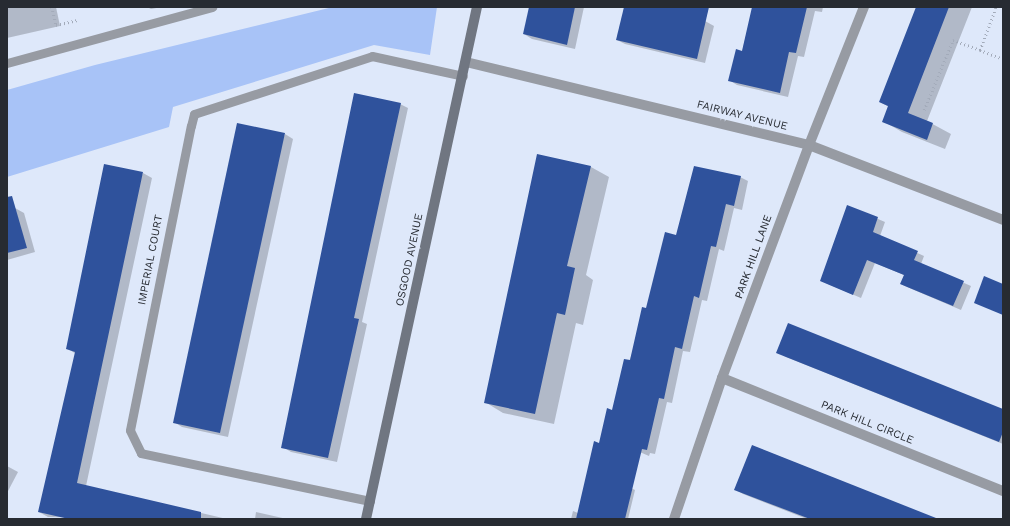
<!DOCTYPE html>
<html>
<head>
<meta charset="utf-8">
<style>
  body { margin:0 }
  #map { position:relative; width:1010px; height:526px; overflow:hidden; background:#dee8fa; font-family:"Work Sans",sans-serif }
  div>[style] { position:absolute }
  .green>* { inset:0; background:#a8c3f7 }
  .shadow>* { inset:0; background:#0003 }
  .building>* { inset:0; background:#2f529c }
  .path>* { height:2.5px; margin-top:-1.25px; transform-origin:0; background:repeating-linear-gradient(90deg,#a3abba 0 1px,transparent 0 4px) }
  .lane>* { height:9px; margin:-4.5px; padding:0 4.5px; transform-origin:4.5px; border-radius:4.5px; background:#979ba3 }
  .street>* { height:10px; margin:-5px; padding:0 5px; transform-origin:5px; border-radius:5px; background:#979ba3 }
  .secondary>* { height:10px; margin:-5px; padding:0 5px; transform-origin:5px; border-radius:5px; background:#707681 }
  span { translate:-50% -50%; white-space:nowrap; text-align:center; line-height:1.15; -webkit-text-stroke:4px #dee8fa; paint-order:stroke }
  .street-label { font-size:11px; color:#272b32 }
  .frame { position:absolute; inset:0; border:8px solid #272b32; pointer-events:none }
</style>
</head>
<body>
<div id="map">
  <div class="green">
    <i style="clip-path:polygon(333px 7px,437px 7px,430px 55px,374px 45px,173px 107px,169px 127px,7px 177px,7px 90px,95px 65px)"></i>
  </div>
  <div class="shadow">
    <i style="clip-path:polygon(7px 7px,56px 7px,60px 26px,7px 38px)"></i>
    <i style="clip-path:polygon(147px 7px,162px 7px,151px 9px)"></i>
    <i style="clip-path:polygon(530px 7px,584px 7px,575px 49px,532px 39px,524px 34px)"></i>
    <i style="clip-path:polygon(625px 7px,646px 7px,705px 21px,714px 26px,705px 63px,625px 44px,617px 40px)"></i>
    <i style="clip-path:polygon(753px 7px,823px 7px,822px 12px,815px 11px,804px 57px,798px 56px,788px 97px,737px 85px,729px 80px,742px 52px)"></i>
    <i style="clip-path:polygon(917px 7px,972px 7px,927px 121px,951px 134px,945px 149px,902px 132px,883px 121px,889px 107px,880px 102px)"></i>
    <i style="clip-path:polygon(400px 104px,408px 108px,362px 322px,367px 324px,337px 462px,291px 452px,283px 447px)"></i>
    <i style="clip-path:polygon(285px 134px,293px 139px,228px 437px,182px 427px,174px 422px)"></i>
    <i style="clip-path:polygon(538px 155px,591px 167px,609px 177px,586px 275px,593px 280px,583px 325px,576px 323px,554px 424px,503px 413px,485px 402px)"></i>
    <i style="clip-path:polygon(143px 173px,152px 178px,86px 486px,227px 519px,48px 517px,39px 512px,76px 354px,67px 348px)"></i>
    <i style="clip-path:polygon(740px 177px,748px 181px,742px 210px,734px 208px,724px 251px,719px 249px,707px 301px,702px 300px,690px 352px,683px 351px,672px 403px,667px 402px,655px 454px,650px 453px,649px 456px,635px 450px,627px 486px,635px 490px,628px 519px,571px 519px,573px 511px,578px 513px,647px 309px,677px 236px)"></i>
    <i style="clip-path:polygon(848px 206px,885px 222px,880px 236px,924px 256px,921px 264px,971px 286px,961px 310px,907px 287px,901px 284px,904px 275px,875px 263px,861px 298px,821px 281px)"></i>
    <i style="clip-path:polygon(15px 208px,24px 213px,35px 252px,7px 260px,7px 211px)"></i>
    <i style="clip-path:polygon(778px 352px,1003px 410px,1003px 444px,786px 357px)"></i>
    <i style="clip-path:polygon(753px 446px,936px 519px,807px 519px,743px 494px,735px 489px)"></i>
    <i style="clip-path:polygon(7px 466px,18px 472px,7px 493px)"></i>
    <i style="clip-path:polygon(256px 512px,287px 519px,255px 519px)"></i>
  </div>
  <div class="building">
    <i style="clip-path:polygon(529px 7px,575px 7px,567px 45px,523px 34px)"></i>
    <i style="clip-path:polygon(624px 7px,709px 7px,697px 59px,616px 40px)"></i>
    <i style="clip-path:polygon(752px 7px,807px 7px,796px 53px,789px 52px,780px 93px,728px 81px,736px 49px,742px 51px)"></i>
    <i style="clip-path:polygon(916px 7px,949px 7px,908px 113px,933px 123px,927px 140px,882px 122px,888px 106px,879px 102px)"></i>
    <i style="clip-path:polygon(354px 93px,401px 103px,354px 318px,359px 319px,328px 458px,281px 448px)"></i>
    <i style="clip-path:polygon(237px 123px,285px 133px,220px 433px,173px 423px)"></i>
    <i style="clip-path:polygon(537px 154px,591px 166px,567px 266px,575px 268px,565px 315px,557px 313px,535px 414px,484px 403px)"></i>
    <i style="clip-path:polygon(104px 164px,143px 172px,77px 483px,201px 512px,201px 519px,69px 519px,38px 512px,75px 352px,66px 349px)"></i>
    <i style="clip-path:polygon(694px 166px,741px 176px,734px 206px,726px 204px,716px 247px,711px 246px,699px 298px,694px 296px,682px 349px,675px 347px,664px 399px,659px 398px,647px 450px,642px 449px,625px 519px,576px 519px,594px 441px,599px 443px,607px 408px,612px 410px,624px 359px,630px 360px,642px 307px,646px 308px,665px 232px,676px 235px)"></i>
    <i style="clip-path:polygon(12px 196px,27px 248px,7px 253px,7px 197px)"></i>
    <i style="clip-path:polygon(847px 205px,878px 217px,873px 232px,918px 251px,914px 260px,964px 281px,953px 306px,900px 284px,904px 275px,867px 260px,853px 295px,820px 281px)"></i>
    <i style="clip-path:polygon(984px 276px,1003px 284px,1003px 315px,974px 303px)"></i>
    <i style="clip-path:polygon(788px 323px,1003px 409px,1003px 432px,999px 442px,776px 353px)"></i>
    <i style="clip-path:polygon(752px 445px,936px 518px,936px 519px,810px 519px,734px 490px)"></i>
  </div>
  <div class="path">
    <i style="left:52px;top:7px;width:18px;rotate:77deg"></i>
    <i style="left:56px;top:25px;width:23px;rotate:-13deg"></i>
    <i style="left:980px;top:50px;width:25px;rotate:21deg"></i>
    <i style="left:924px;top:110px;width:76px;rotate:-67.5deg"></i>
    <i style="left:953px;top:40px;width:29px;rotate:20deg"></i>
    <i style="left:980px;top:50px;width:46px;rotate:-69.6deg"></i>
  </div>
  <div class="lane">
    <i style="left:7px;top:63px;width:213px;rotate:-15.3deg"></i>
    <i style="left:370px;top:501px;width:234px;rotate:-168.2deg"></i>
    <i style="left:141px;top:453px;width:25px;rotate:-116deg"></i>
    <i style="left:130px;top:430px;width:310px;rotate:-78.7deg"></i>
    <i style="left:191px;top:126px;width:12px;rotate:-76deg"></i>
    <i style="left:194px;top:114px;width:187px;rotate:-18deg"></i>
    <i style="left:372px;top:56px;width:93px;rotate:12.4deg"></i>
  </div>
  <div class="street">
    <i style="left:466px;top:62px;width:353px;rotate:13.6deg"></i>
    <i style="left:809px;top:145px;width:208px;rotate:21.1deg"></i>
    <i style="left:722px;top:378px;width:303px;rotate:21.9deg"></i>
    <i style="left:674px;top:519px;width:149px;rotate:-71.2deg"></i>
    <i style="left:722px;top:378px;width:249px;rotate:-69.5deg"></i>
    <i style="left:809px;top:145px;width:149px;rotate:-68.3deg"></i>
  </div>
  <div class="secondary">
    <i style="left:366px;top:519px;width:524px;rotate:-77.77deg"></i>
  </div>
  <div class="street-label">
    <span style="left:742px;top:116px;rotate:14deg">FAIRWAY AVENUE</span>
    <span style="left:754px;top:257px;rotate:-70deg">PARK HILL LANE</span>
    <span style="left:151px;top:260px;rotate:-79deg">IMPERIAL COURT</span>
    <span style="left:410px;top:260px;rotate:-78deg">OSGOOD AVENUE</span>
    <span style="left:867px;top:423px;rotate:22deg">PARK HILL CIRCLE</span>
  </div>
  <div class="frame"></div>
</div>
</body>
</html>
